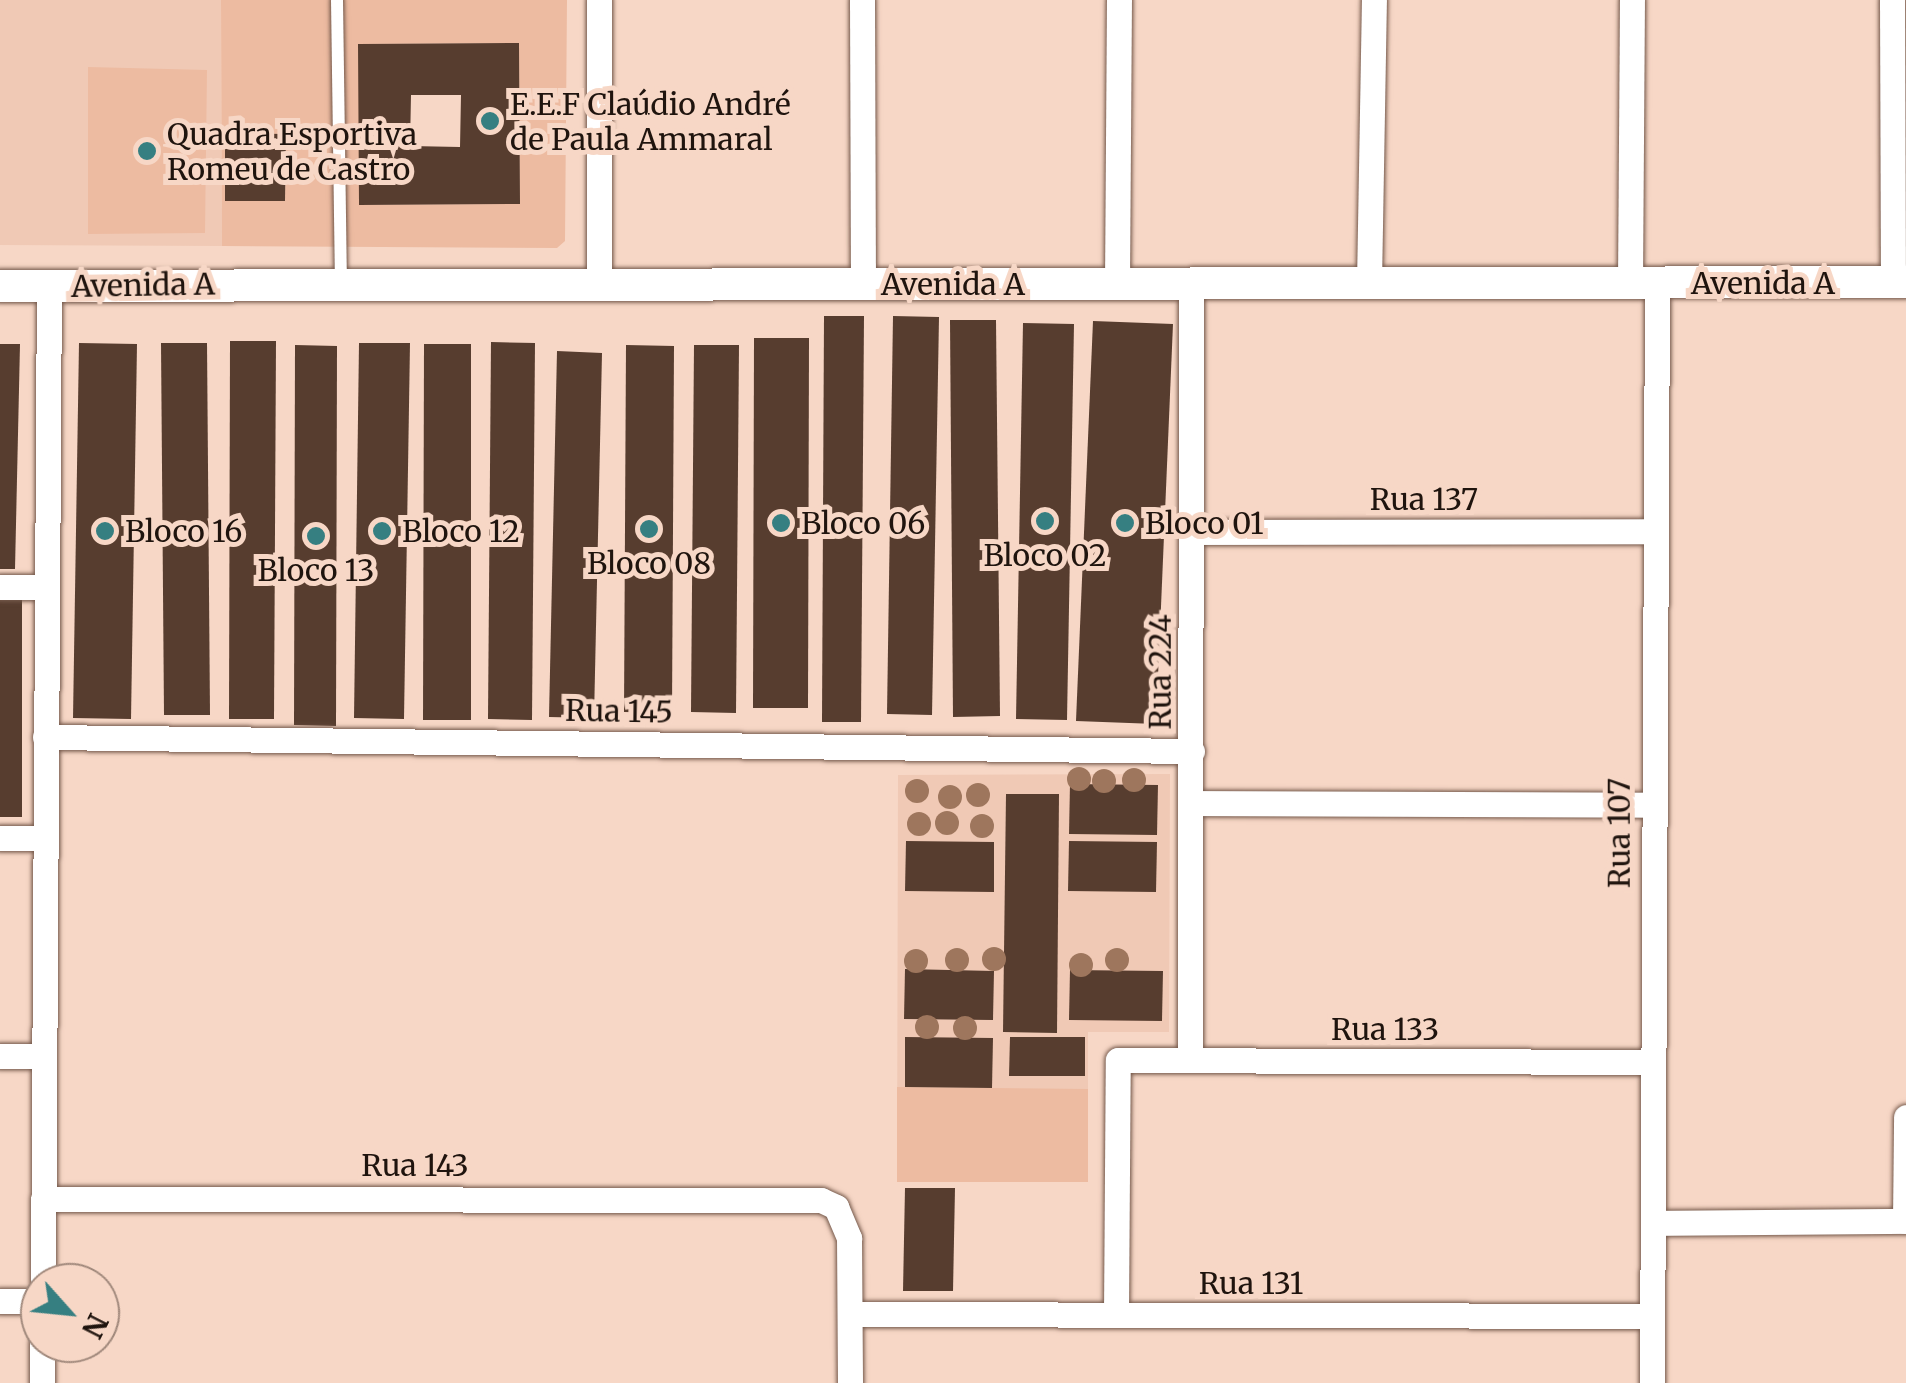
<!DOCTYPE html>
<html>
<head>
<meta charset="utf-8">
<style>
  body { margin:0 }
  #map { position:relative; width:1906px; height:1383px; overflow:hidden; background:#f7d7c6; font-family:Merriweather,serif }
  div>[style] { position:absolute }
  .built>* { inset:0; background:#f0c9b5 }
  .green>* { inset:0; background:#edbba1 }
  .building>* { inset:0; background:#573d2f }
  .roads { filter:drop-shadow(0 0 2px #75594b) drop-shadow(0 0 2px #75594b) }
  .service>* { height:12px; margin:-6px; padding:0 6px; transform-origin:6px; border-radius:6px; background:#fff }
  .minor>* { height:25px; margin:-12.5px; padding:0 12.5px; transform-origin:12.5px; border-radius:12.5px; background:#fff }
  .tertiary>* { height:32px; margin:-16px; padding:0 16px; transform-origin:16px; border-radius:16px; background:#fff }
  .trees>* { width:24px; height:24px; margin:-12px; border-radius:50%; background:#9e765d }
  .dots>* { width:28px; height:28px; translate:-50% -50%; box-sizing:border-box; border:5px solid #f7d7c6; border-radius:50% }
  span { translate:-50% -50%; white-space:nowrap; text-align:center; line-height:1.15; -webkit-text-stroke:10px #f7d7c6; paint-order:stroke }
  .poi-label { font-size:30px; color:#1f140e }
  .left { translate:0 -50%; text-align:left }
  .street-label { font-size:30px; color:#1f140e }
  .north { position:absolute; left:20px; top:1263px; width:100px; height:100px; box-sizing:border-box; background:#f7d7c6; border:2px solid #a1897c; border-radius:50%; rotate:117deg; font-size:28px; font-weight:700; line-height:40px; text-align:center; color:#1f140e }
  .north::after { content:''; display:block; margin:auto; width:35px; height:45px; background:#367f81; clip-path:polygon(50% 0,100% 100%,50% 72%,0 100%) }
</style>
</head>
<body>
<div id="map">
  <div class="built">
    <i style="clip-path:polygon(0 0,221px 0,222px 246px,0 245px)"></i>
    <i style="clip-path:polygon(1170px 774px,1169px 1032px,1088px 1032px,1088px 1182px,897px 1182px,898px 775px)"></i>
  </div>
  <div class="green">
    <i style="clip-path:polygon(evenodd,221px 0,567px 0,565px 241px,557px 248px,222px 246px,221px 0,519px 43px,520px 204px,360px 205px,359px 44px,519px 43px,221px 0,226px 133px,286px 134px,285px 201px,226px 133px)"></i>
    <i style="clip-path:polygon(88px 67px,207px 70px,205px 233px,88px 234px)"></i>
    <i style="clip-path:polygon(897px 1087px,1088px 1089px,1088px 1182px,897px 1182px)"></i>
  </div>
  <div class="building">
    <i style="clip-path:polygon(evenodd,519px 43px,520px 204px,359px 205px,358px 44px,519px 43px,411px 95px,461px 95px,460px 147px,410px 146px,411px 95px)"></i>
    <i style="clip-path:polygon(225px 133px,286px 134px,285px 201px,225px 201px)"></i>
    <i style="clip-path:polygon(824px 316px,864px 316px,861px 722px,822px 722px)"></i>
    <i style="clip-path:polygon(893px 316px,939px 317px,932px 715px,887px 714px)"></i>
    <i style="clip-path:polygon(950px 320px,996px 320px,1000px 716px,953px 717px)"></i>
    <i style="clip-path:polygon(1093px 321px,1173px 324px,1156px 724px,1076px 721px)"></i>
    <i style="clip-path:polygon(1023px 323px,1074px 324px,1067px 720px,1016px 719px)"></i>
    <i style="clip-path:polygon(754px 338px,809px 338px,808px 708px,753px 708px)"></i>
    <i style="clip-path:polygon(230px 341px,276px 341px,274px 719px,229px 719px)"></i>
    <i style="clip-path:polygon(491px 342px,535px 343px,532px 720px,488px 719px)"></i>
    <i style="clip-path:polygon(79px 343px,137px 344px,131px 719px,73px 718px)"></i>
    <i style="clip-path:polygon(161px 343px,207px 343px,210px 715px,164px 715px)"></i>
    <i style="clip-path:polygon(359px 343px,410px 343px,404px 719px,354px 718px)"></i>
    <i style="clip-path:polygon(0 344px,20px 344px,15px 569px,0 569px)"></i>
    <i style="clip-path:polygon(424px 344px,471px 344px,471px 720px,423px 720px)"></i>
    <i style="clip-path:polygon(295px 345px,337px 346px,336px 726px,294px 725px)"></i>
    <i style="clip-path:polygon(626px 345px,674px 346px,672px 713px,624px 712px)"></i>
    <i style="clip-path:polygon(694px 345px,739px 345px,736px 713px,691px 712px)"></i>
    <i style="clip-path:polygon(557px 351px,602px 353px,594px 718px,549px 717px)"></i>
    <i style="clip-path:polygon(0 598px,22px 598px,22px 817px,0 817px)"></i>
    <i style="clip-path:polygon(1070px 784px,1158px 785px,1157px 835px,1069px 834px)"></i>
    <i style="clip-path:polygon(1006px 794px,1059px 794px,1057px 1033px,1003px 1032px)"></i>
    <i style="clip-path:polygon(906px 841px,994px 842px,994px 892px,905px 891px)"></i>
    <i style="clip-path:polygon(1069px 841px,1157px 842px,1156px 892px,1068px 891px)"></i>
    <i style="clip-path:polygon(905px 969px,994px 971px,993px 1020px,904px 1019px)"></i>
    <i style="clip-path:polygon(1070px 970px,1163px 971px,1162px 1021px,1069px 1020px)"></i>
    <i style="clip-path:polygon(905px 1037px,993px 1038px,992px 1088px,905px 1087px)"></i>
    <i style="clip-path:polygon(1010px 1037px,1085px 1037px,1085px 1076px,1009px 1076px)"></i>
    <i style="clip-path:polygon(905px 1188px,955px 1188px,953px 1291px,903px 1291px)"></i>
  </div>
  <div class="roads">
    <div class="service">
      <i style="left:337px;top:0;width:282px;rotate:89.2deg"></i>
    </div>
    <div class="minor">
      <i style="left:599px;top:0;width:285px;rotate:90deg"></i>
      <i style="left:862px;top:0;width:285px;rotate:89.8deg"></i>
      <i style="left:1892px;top:0;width:282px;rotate:89.8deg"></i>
      <i style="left:1369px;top:283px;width:283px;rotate:-89deg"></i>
      <i style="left:1630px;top:283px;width:283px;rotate:-89.6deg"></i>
      <i style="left:1117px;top:284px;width:284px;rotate:-89.6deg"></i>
      <i style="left:1194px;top:532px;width:460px;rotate:-0.1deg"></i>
      <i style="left:0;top:587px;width:42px"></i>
      <i style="left:45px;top:737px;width:1147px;rotate:0.7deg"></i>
      <i style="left:1192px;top:803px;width:459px;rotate:0.2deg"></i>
      <i style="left:0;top:838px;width:45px"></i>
      <i style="left:0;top:1056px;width:41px"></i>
      <i style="left:1190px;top:1060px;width:776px;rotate:-89.93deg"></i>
      <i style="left:43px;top:1199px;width:778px;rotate:0.07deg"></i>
      <i style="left:821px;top:1200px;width:17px;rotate:25deg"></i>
      <i style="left:836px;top:1207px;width:34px;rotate:67deg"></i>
      <i style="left:849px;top:1238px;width:145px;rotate:89.6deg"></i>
      <i style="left:1905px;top:1221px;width:104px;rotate:-89.4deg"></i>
      <i style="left:1654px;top:1223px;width:252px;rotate:-0.5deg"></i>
      <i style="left:43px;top:1283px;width:997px;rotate:-89.66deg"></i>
      <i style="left:0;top:1301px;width:40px"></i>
      <i style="left:850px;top:1314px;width:802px;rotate:0.14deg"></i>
      <i style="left:1116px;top:1315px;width:255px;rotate:-89.6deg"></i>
      <i style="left:1118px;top:1060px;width:533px;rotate:0.21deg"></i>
      <i style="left:42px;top:1383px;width:40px;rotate:-90deg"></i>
      <i style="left:1652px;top:1383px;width:1100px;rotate:-89.74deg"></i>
    </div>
    <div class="tertiary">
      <i style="left:0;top:286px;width:1906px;rotate:-0.12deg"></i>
    </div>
  </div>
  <div class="trees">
    <i style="left:1079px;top:779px"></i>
    <i style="left:1134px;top:780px"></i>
    <i style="left:1104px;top:781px"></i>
    <i style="left:917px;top:791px"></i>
    <i style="left:978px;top:795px"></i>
    <i style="left:950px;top:797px"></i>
    <i style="left:947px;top:823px"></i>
    <i style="left:919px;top:824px"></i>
    <i style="left:982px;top:826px"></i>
    <i style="left:994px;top:959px"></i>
    <i style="left:957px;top:960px"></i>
    <i style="left:1117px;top:960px"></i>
    <i style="left:916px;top:961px"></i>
    <i style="left:1081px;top:965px"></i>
    <i style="left:927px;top:1027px"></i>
    <i style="left:965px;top:1028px"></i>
  </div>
  <div class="dots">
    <i style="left:490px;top:121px;background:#367f81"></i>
    <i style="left:147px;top:151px;background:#367f81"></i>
    <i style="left:1045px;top:521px;background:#367f81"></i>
    <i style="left:781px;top:523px;background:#367f81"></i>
    <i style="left:1125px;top:523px;background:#367f81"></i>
    <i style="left:649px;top:529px;background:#367f81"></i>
    <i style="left:105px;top:531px;background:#367f81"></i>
    <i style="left:382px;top:531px;background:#367f81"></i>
    <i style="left:316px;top:536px;background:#367f81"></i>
  </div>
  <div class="poi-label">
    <span class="left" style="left:510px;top:121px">E.E.F Claúdio André<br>de Paula Ammaral</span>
    <span class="left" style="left:167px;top:151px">Quadra Esportiva<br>Romeu de Castro</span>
    <span class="left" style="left:801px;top:523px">Bloco 06</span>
    <span class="left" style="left:1145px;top:523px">Bloco 01</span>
    <span class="left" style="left:125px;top:531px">Bloco 16</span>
    <span class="left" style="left:402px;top:531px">Bloco 12</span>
    <span style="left:1045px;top:555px">Bloco 02</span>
    <span style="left:649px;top:563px">Bloco 08</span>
    <span style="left:316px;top:570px">Bloco 13</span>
  </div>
  <div class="street-label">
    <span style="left:1763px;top:283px">Avenida A</span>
    <span style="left:953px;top:284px">Avenida A</span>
    <span style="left:143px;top:285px;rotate:-1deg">Avenida A</span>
    <span style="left:1424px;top:499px">Rua 137</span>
    <span style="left:1160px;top:672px;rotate:-90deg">Rua 224</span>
    <span style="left:619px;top:711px;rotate:1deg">Rua 145</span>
    <span style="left:1619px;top:833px;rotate:-90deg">Rua 107</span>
    <span style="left:1385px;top:1029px">Rua 133</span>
    <span style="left:415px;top:1165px">Rua 143</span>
    <span style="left:1251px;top:1283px">Rua 131</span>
  </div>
  <div class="north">N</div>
</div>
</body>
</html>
